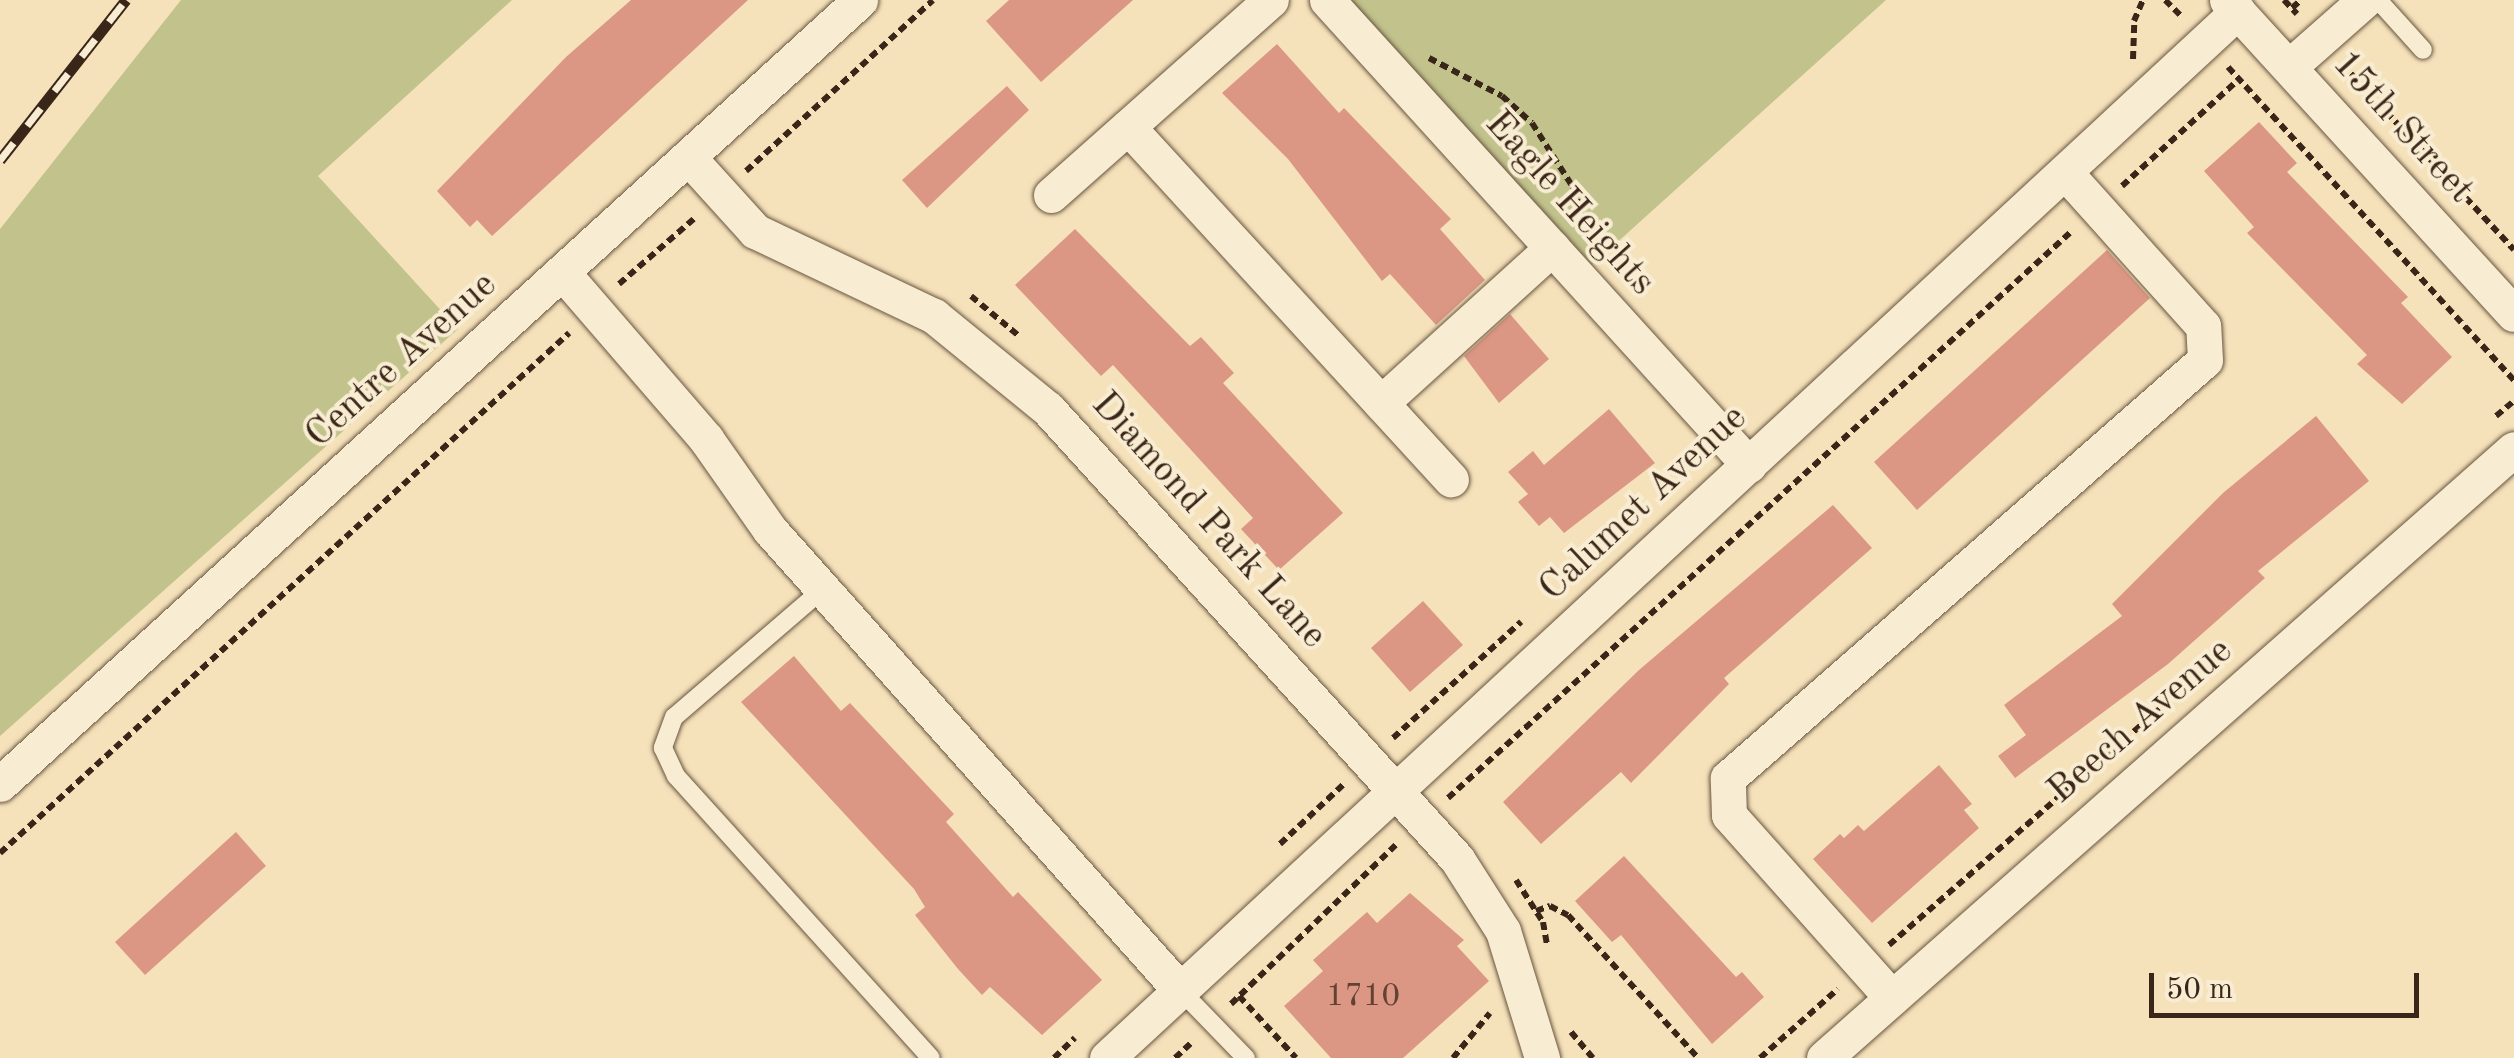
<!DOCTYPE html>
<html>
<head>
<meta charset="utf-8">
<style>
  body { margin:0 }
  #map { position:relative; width:2514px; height:1058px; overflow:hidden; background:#f5e2ba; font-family:"Old Standard TT",serif }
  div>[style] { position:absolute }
  .green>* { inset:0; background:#c1c28c }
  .building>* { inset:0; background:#db9784 }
  .path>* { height:6px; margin-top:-3px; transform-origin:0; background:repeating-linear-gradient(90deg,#3a2618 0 8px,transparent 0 13px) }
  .roads { filter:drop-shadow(0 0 2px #695540) drop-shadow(0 0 2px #695540) }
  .service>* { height:18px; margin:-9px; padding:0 9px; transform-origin:9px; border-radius:9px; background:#f8ecd2 }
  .minor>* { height:35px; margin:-17.5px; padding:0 17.5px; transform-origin:17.5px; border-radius:17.5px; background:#f8ecd2 }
  .rail>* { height:11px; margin-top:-5.5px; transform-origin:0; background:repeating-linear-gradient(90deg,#f8ecd2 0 22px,#3a2618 0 44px); box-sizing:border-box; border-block:2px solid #3a2618 }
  span { translate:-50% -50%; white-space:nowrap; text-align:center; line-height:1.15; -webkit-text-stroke:8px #f8ecd2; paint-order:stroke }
  .number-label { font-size:32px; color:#624233 }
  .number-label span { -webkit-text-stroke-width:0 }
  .street-label { font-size:38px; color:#3a2618 }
  .scale { position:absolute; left:2149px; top:973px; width:270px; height:45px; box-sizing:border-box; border:5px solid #3a2618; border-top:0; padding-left:12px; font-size:30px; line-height:35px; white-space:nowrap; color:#3a2618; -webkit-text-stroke:8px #f8ecd2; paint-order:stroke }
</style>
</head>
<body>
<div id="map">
  <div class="green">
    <i style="clip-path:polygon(181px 0,512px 0,318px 176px,458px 329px,0 736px,0 229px)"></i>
    <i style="clip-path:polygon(1349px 0,1886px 0,1592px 265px)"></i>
  </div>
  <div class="building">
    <i style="clip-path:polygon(631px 0,748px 0,492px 236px,477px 220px,470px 227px,437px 191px,566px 57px)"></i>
    <i style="clip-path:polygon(1009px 0,1133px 0,1041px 82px,986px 21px)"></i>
    <i style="clip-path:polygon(1277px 44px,1339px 113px,1344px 108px,1451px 219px,1440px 229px,1485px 280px,1436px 325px,1390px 274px,1382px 281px,1288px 159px,1222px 93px)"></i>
    <i style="clip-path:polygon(1007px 86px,1029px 110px,927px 208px,902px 180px)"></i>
    <i style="clip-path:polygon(2259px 122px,2297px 163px,2287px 172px,2408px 297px,2401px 303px,2452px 357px,2402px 404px,2357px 364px,2367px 355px,2247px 233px,2254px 227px,2204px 171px)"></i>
    <i style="clip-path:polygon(1075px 229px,1190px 346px,1201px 337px,1234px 373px,1223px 383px,1343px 513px,1279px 570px,1241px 529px,1253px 518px,1172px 429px,1113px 365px,1101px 376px,1015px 285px)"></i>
    <i style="clip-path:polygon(2107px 250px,2150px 298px,1917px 510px,1874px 462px)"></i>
    <i style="clip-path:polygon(1510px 314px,1549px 359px,1499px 403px,1464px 356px)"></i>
    <i style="clip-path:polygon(1609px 409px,1655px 463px,1564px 533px,1550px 517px,1539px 526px,1518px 502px,1528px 494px,1508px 472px,1533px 451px,1544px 465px)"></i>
    <i style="clip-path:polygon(2316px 416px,2369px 481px,2258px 571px,2265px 578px,2168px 664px,2015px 778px,1998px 756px,2026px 735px,2004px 705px,2122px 616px,2112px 604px,2223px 493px)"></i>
    <i style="clip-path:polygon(1833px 505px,1872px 548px,1724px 678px,1729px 684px,1631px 783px,1621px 772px,1541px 844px,1503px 802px,1639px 670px)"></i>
    <i style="clip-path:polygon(1423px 601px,1463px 645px,1410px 692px,1371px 648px)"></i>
    <i style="clip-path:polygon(794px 656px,841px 711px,850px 703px,954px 814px,946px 822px,1013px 897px,1018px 892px,1102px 980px,1042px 1035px,990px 987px,982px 995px,958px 969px,915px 915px,925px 907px,914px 889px,741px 702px)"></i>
    <i style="clip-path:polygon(1939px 765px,1972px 804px,1964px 810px,1979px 828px,1872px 923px,1813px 859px,1840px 834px,1844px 838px,1858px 825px,1864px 831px)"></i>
    <i style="clip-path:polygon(236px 832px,266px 866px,145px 975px,115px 942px)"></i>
    <i style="clip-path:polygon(1624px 856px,1736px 977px,1742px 972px,1764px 997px,1712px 1044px,1621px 935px,1612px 942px,1575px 901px)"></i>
    <i style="clip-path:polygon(1410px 893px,1464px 940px,1457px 946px,1489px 981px,1403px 1058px,1331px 1058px,1284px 1006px,1323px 971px,1313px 960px,1367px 912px,1377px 923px)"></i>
  </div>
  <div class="path">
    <i style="left:2165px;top:0;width:24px;rotate:45deg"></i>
    <i style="left:2284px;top:0;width:19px;rotate:47deg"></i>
    <i style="left:2292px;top:8px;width:12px;rotate:-42deg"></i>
    <i style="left:1429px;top:58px;width:82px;rotate:27.5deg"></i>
    <i style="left:1502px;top:96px;width:40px;rotate:42deg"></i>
    <i style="left:1532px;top:123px;width:76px;rotate:57.4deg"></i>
    <i style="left:1573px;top:187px;width:48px;rotate:71.9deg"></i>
    <i style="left:2133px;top:59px;width:38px;rotate:-88deg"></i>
    <i style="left:2134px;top:21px;width:23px;rotate:-67deg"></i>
    <i style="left:2342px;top:64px;width:253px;rotate:47.2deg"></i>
    <i style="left:2228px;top:67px;width:424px;rotate:47.6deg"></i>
    <i style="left:746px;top:171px;width:253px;rotate:-42.4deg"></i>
    <i style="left:2122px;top:186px;width:159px;rotate:-42.4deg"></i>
    <i style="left:619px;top:284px;width:102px;rotate:-41deg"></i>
    <i style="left:971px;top:296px;width:62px;rotate:39.8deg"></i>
    <i style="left:2496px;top:416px;width:23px;rotate:-40deg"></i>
    <i style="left:1393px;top:738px;width:173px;rotate:-42.2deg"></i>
    <i style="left:1448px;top:798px;width:843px;rotate:-42.26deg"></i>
    <i style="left:1280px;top:844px;width:88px;rotate:-43.2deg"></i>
    <i style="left:0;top:853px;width:771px;rotate:-42.42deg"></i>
    <i style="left:1516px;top:880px;width:50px;rotate:57.3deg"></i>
    <i style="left:1543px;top:922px;width:22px;rotate:80deg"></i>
    <i style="left:1536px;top:911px;width:15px;rotate:-20deg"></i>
    <i style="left:1550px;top:906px;width:20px;rotate:27deg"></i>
    <i style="left:1568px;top:915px;width:193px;rotate:47.7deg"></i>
    <i style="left:1889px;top:945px;width:393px;rotate:-41.1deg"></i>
    <i style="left:1239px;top:996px;width:84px;rotate:47.4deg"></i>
    <i style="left:1231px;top:1004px;width:232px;rotate:-44deg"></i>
    <i style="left:1571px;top:1032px;width:34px;rotate:50deg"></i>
    <i style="left:1054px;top:1058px;width:29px;rotate:-44deg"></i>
    <i style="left:1175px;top:1058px;width:25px;rotate:-43deg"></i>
    <i style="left:1453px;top:1058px;width:58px;rotate:-50.6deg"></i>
    <i style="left:1760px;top:1058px;width:104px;rotate:-41.5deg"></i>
  </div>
  <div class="roads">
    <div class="service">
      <i style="left:2378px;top:0;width:67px;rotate:48deg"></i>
      <i style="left:823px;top:589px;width:196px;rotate:139.3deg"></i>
      <i style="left:674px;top:717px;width:33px;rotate:110deg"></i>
      <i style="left:663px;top:748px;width:31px;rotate:65deg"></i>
      <i style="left:676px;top:776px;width:380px;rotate:47.9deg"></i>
      <i style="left:1180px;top:990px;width:95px;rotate:45.9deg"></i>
    </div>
    <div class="minor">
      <i style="left:1327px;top:0;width:628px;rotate:47.78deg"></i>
      <i style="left:2227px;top:0;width:425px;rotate:47.6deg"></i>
      <i style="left:2289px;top:67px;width:101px;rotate:-41.4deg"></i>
      <i style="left:1128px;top:127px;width:478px;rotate:47.5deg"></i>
      <i style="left:688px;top:157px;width:100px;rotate:47.8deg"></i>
      <i style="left:755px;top:231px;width:198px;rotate:25.4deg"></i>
      <i style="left:934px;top:316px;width:147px;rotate:39.2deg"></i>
      <i style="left:1048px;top:409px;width:608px;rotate:47.73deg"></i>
      <i style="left:1457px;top:859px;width:85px;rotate:57.4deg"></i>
      <i style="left:1503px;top:931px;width:133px;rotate:72.9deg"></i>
      <i style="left:1051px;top:195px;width:294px;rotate:-41.6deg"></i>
      <i style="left:562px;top:272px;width:221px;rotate:49.2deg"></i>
      <i style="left:706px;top:439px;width:111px;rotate:54.9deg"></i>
      <i style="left:770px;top:530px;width:616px;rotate:48.29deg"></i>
      <i style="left:1381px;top:403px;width:231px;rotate:-42.2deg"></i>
      <i style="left:0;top:784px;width:1164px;rotate:-42.35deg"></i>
      <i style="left:1892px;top:998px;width:245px;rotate:-131.7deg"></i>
      <i style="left:1729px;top:815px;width:37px;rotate:-92deg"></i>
      <i style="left:1728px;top:778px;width:634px;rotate:-41.23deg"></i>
      <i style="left:2205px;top:360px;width:34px;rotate:-93deg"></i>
      <i style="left:2203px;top:326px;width:207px;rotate:-131.9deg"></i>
      <i style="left:1107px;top:1058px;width:1541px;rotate:-42.79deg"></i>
      <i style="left:1824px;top:1058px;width:920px;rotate:-41.43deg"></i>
    </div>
  </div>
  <div class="rail">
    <i style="left:0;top:160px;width:204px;rotate:-51.8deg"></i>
  </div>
  <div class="number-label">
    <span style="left:1363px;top:997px">1710</span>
  </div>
  <div class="street-label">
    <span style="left:2402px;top:128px;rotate:48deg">15th Street</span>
    <span style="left:1569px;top:204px;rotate:48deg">Eagle Heights</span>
    <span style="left:402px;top:361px;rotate:-42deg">Centre Avenue</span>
    <span style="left:1644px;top:504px;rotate:-43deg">Calumet Avenue</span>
    <span style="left:1208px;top:521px;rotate:48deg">Diamond Park Lane</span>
    <span style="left:2141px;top:722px;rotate:-41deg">Beech Avenue</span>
  </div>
  <div class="scale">50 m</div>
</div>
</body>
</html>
